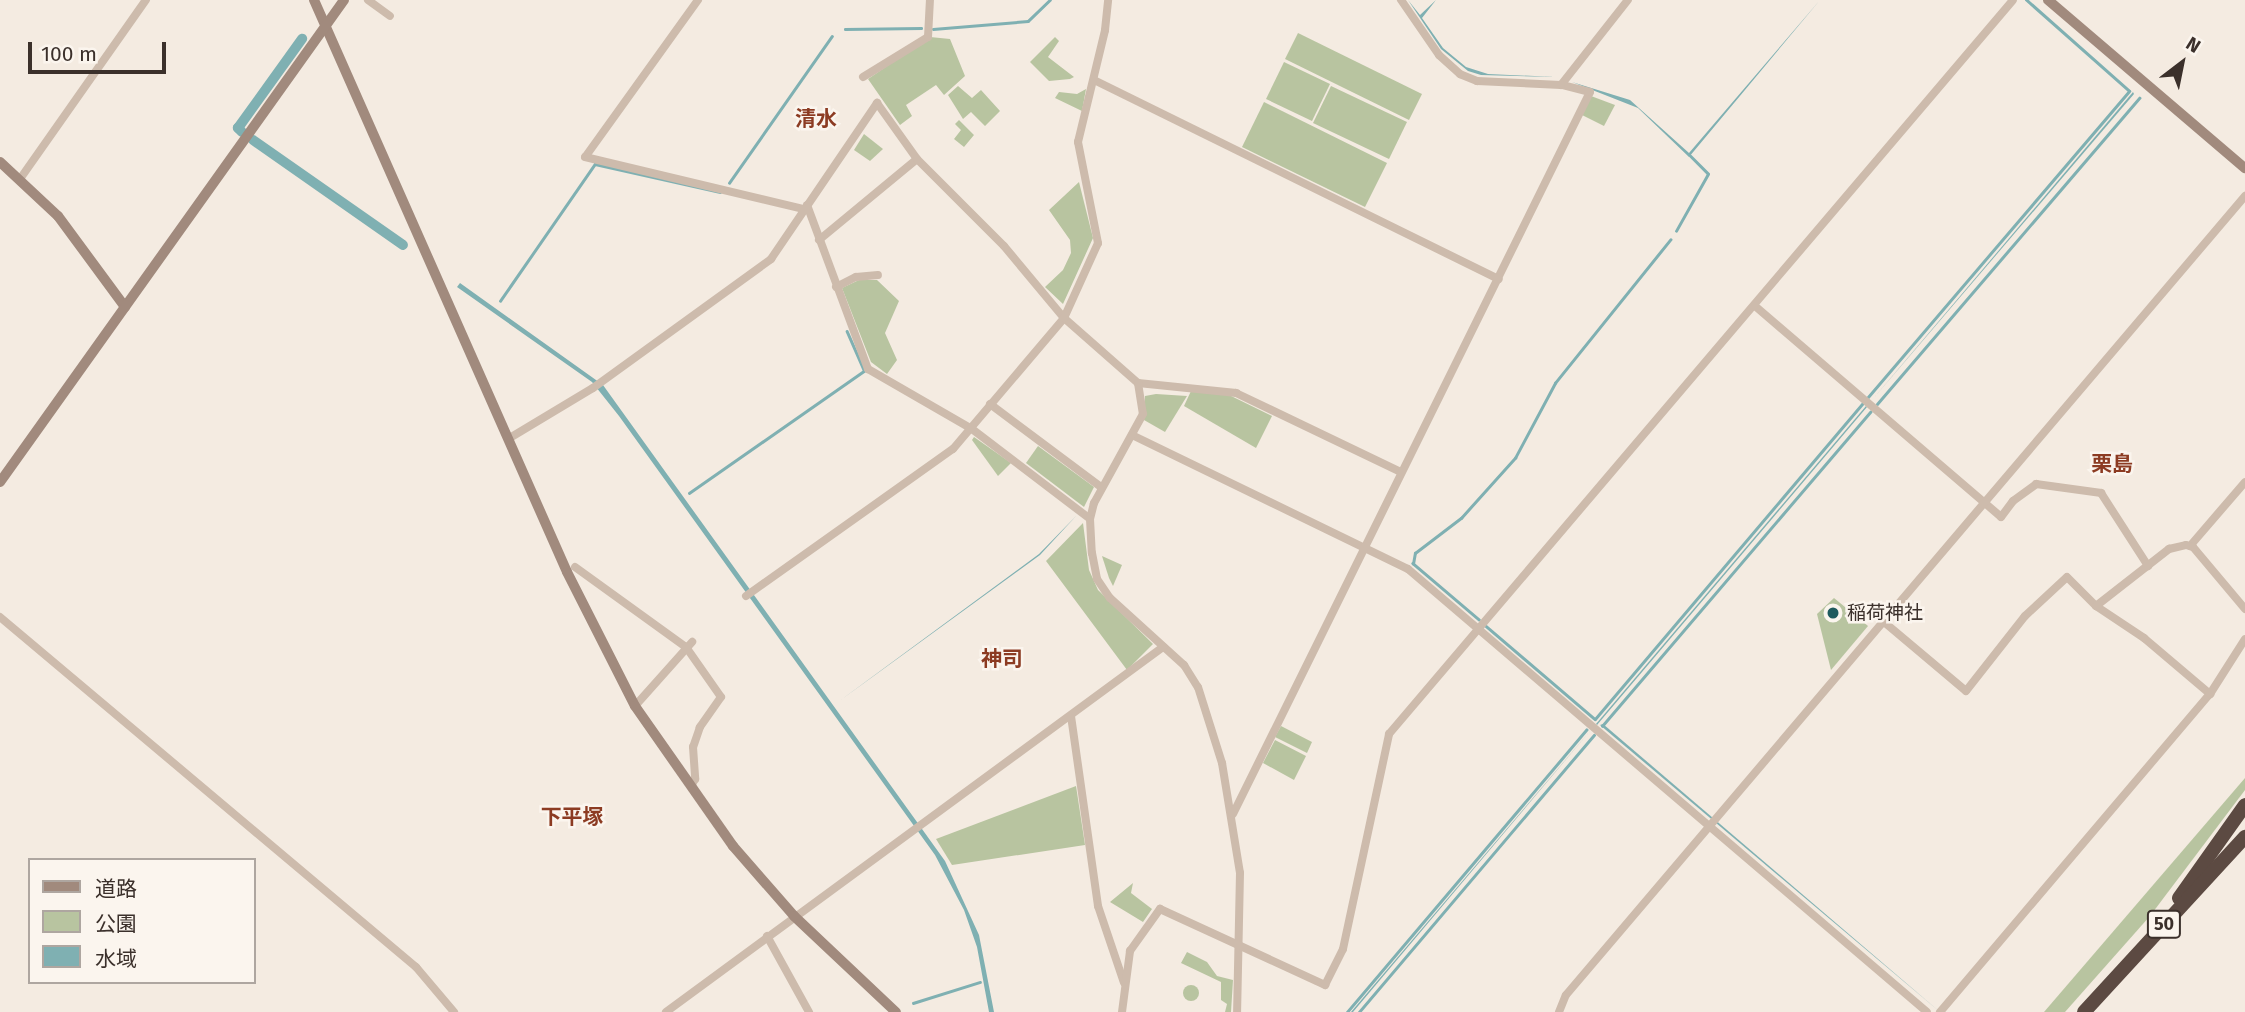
<!DOCTYPE html>
<html>
<head>
<meta charset="utf-8">
<style>
  body { margin:0 }
  #map { position:relative; width:2245px; height:1012px; overflow:hidden; background:#f4ebe1; font-family:"Fira Sans","Noto Sans JP",sans-serif }
  div>[style] { position:absolute }
  .green>* { inset:0; background:#b8c4a0 }
  .round { border-radius:50% }
  .water>* { inset:0; background:#7fb0b2 }
  .stream>* { height:2.5px; margin:-1.25px; padding:0 1.25px; transform-origin:1.25px; border-radius:1.25px; background:#7fb0b2 }
  .canal>* { height:10px; margin:-5px; padding:0 5px; transform-origin:5px; border-radius:5px; background:#7fb0b2 }
  .street>* { height:8px; margin:-4px; padding:0 4px; transform-origin:4px; border-radius:4px; background:#cdbbac }
  .secondary>* { height:10px; margin:-5px; padding:0 5px; transform-origin:5px; border-radius:5px; background:#a18a7d }
  .highway>* { height:14px; margin:-7px; padding:0 7px; transform-origin:7px; border-radius:7px; background:#5c4a42 }
  .dots>* { width:19px; height:19px; translate:-50% -50%; box-sizing:border-box; border:4px solid #fbf5ee; border-radius:50% }
  span { translate:-50% -50%; white-space:nowrap; text-align:center; line-height:1.15; -webkit-text-stroke:5px #fbf5ee; paint-order:stroke }
  .shield-label span { padding:2px 5px; background:#fbf5ee; border:2px solid; border-radius:5px; -webkit-text-stroke-width:0 }
  .shield-label { font-size:18px; color:#3b302b; font-weight:700 }
  .poi-label { font-size:19px; color:#3b302b }
  .left { translate:0 -50%; text-align:left }
  .neighbourhood-label { font-size:21px; color:#8c3b22; font-weight:700 }
  .legend { position:absolute; left:28px; top:858px; width:228px; height:126px; box-sizing:border-box; background:#fbf5ee; border:2px solid #aea6a0; margin:0; padding:9px 12px; list-style:none; font-size:21px; color:#3b302b }
  .legend li { display:flex; align-items:center; gap:14px; height:35px }
  .legend b { width:35px; border:2px solid #aea6a0 }
  .north { position:absolute; left:2147px; top:28px; width:70px; height:70px; -webkit-text-stroke:5px #fbf5ee; paint-order:stroke; rotate:32deg; font-size:19px; font-weight:700; line-height:28px; text-align:center; color:#3b302b }
  .north::after { content:''; display:block; margin:auto; width:24px; height:32px; background:#3b302b; clip-path:polygon(50% 0,100% 100%,50% 72%,0 100%) }
  .scale { position:absolute; left:28px; top:42px; width:138px; height:32px; box-sizing:border-box; border:4px solid #3b302b; border-top:0; padding-left:9px; font-size:21px; line-height:24px; white-space:nowrap; color:#3b302b; -webkit-text-stroke:5px #fbf5ee; paint-order:stroke }
</style>
</head>
<body>
<div id="map">
  <div class="green">
    <i style="clip-path:polygon(1298px 33px,1422px 94px,1409px 120px,1285px 59px)"></i>
    <i style="clip-path:polygon(930px 37px,950px 39px,965px 76px,944px 95px,936px 85px,906px 105px,912px 116px,900px 125px,868px 79px)"></i>
    <i style="clip-path:polygon(1055px 37px,1059px 41px,1048px 57px,1074px 77px,1070px 79px,1049px 81px,1030px 62px)"></i>
    <i style="clip-path:polygon(1284px 62px,1330px 84px,1312px 121px,1266px 99px)"></i>
    <i style="clip-path:polygon(958px 86px,972px 98px,981px 90px,1000px 111px,985px 126px,971px 112px,963px 119px,948px 95px)"></i>
    <i style="clip-path:polygon(1331px 86px,1407px 122px,1389px 159px,1313px 123px)"></i>
    <i style="clip-path:polygon(1086px 89px,1082px 111px,1055px 98px,1059px 92px,1077px 94px)"></i>
    <i style="clip-path:polygon(1591px 96px,1615px 105px,1604px 126px,1582px 115px)"></i>
    <i style="clip-path:polygon(1264px 102px,1387px 163px,1365px 207px,1242px 147px)"></i>
    <i style="clip-path:polygon(959px 120px,974px 135px,964px 147px,954px 139px,961px 130px,955px 124px)"></i>
    <i style="clip-path:polygon(864px 134px,883px 149px,870px 161px,854px 150px)"></i>
    <i style="clip-path:polygon(1079px 182px,1093px 238px,1063px 304px,1045px 287px,1063px 270px,1071px 253px,1070px 240px,1049px 210px)"></i>
    <i style="clip-path:polygon(859px 280px,877px 280px,899px 301px,885px 333px,897px 360px,887px 374px,871px 362px,842px 288px)"></i>
    <i style="clip-path:polygon(1191px 391px,1225px 393px,1272px 416px,1256px 448px,1184px 406px)"></i>
    <i style="clip-path:polygon(1145px 396px,1156px 394px,1187px 396px,1165px 432px,1144px 420px)"></i>
    <i style="clip-path:polygon(974px 437px,1011px 463px,998px 476px,972px 440px)"></i>
    <i style="clip-path:polygon(1038px 446px,1094px 487px,1084px 507px,1026px 463px)"></i>
    <i style="clip-path:polygon(1083px 523px,1089px 570px,1098px 590px,1153px 644px,1127px 670px,1046px 561px)"></i>
    <i style="clip-path:polygon(1102px 556px,1122px 565px,1113px 586px,1109px 578px)"></i>
    <i style="clip-path:polygon(1834px 598px,1868px 626px,1831px 670px,1817px 614px)"></i>
    <i style="clip-path:polygon(1281px 726px,1312px 742px,1307px 753px,1275px 737px)"></i>
    <i style="clip-path:polygon(1275px 740px,1306px 756px,1294px 780px,1263px 763px)"></i>
    <i style="clip-path:polygon(2245px 778px,2245px 790px,2150px 916px,2065px 1012px,2044px 1012px)"></i>
    <i style="clip-path:polygon(1076px 786px,1085px 845px,952px 865px,936px 839px)"></i>
    <i style="clip-path:polygon(1133px 883px,1131px 893px,1152px 909px,1143px 922px,1110px 902px)"></i>
    <i style="clip-path:polygon(1187px 952px,1207px 962px,1217px 976px,1233px 980px,1231px 1012px,1225px 1012px,1227px 1004px,1221px 1000px,1221px 982px,1181px 963px)"></i>
    <i class="round" style="left:1183px;top:985px;width:16px;height:16px"></i>
  </div>
  <div class="water">
    <i style="clip-path:polygon(1408px 0,1420px 15px,1436px 0,1422px 18px,1443px 48px,1466px 67px,1488px 74px,1555px 77px,1481px 75px,1468px 71px,1441px 49px)"></i>
    <i style="clip-path:polygon(1820px 0,1689px 157px,1638px 108px,1572px 82px,1630px 100px,1689px 153px)"></i>
    <i style="clip-path:polygon(2133px 92px,2134px 94px,1872px 400px)"></i>
    <i style="clip-path:polygon(460px 283px,603px 385px,945px 861px,979px 935px,994px 1012px,989px 1012px,977px 947px,964px 910px,935px 855px,619px 416px,592px 382px,457px 287px)"></i>
    <i style="clip-path:polygon(1866px 406px,1867px 407px,1597px 725px,1596px 724px)"></i>
    <i style="clip-path:polygon(1077px 515px,1040px 555px,838px 702px,1039px 554px)"></i>
    <i style="clip-path:polygon(1603px 724px,1940px 1012px,1600px 725px)"></i>
    <i style="clip-path:polygon(1590px 731px,1353px 1012px,1351px 1012px)"></i>
  </div>
  <div class="stream">
    <i style="left:845px;top:29px;width:76px;rotate:-0.8deg"></i>
    <i style="left:933px;top:29px;width:95px;rotate:-4.8deg"></i>
    <i style="left:1028px;top:21px;width:30px;rotate:-44deg"></i>
    <i style="left:729px;top:183px;width:179px;rotate:-55deg"></i>
    <i style="left:1676px;top:231px;width:65px;rotate:-60.7deg"></i>
    <i style="left:1708px;top:174px;width:25px;rotate:-135deg"></i>
    <i style="left:500px;top:301px;width:167px;rotate:-55.3deg"></i>
    <i style="left:595px;top:164px;width:128px;rotate:12.6deg"></i>
    <i style="left:1868px;top:397px;width:402px;rotate:-49.5deg"></i>
    <i style="left:2129px;top:91px;width:137px;rotate:-138.5deg"></i>
    <i style="left:1877px;top:404px;width:403px;rotate:-49.4deg"></i>
    <i style="left:689px;top:493px;width:213px;rotate:-34.9deg"></i>
    <i style="left:864px;top:371px;width:43px;rotate:-113.6deg"></i>
    <i style="left:1479px;top:620px;width:87px;rotate:-139.7deg"></i>
    <i style="left:1413px;top:564px;width:11px;rotate:-80deg"></i>
    <i style="left:1415px;top:553px;width:58px;rotate:-37.3deg"></i>
    <i style="left:1461px;top:518px;width:81px;rotate:-48deg"></i>
    <i style="left:1515px;top:458px;width:85px;rotate:-61.9deg"></i>
    <i style="left:1555px;top:383px;width:184px;rotate:-51.2deg"></i>
    <i style="left:1486px;top:626px;width:143px;rotate:40.5deg"></i>
    <i style="left:1595px;top:719px;width:413px;rotate:-49.7deg"></i>
    <i style="left:1602px;top:726px;width:413px;rotate:-49.5deg"></i>
    <i style="left:913px;top:1003px;width:70px;rotate:-17.4deg"></i>
    <i style="left:1347px;top:1012px;width:370px;rotate:-49.7deg"></i>
    <i style="left:1359px;top:1012px;width:363px;rotate:-49.7deg"></i>
  </div>
  <div class="canal">
    <i style="left:242px;top:132px;width:6px;rotate:-135deg"></i>
    <i style="left:238px;top:128px;width:110px;rotate:-54.3deg"></i>
    <i style="left:253px;top:140px;width:183px;rotate:35deg"></i>
  </div>
  <div class="street">
    <i style="left:368px;top:0;width:27px;rotate:36deg"></i>
    <i style="left:698px;top:0;width:193px;rotate:125.7deg"></i>
    <i style="left:585px;top:157px;width:224px;rotate:13.4deg"></i>
    <i style="left:863px;top:77px;width:76px;rotate:-31.6deg"></i>
    <i style="left:928px;top:37px;width:37px;rotate:-87deg"></i>
    <i style="left:1094px;top:80px;width:451px;rotate:26.2deg"></i>
    <i style="left:1561px;top:85px;width:108px;rotate:-51.8deg"></i>
    <i style="left:20px;top:179px;width:219px;rotate:-54.9deg"></i>
    <i style="left:807px;top:205px;width:175px;rotate:69.6deg"></i>
    <i style="left:868px;top:369px;width:120px;rotate:30deg"></i>
    <i style="left:972px;top:429px;width:148px;rotate:37.3deg"></i>
    <i style="left:819px;top:240px;width:127px;rotate:-39.6deg"></i>
    <i style="left:836px;top:287px;width:22px;rotate:-27deg"></i>
    <i style="left:856px;top:277px;width:22px;rotate:-5deg"></i>
    <i style="left:1755px;top:306px;width:324px;rotate:40.6deg"></i>
    <i style="left:2001px;top:517px;width:20px;rotate:-53deg"></i>
    <i style="left:2013px;top:501px;width:29px;rotate:-36deg"></i>
    <i style="left:2036px;top:484px;width:66px;rotate:7.9deg"></i>
    <i style="left:2101px;top:493px;width:87px;rotate:57.2deg"></i>
    <i style="left:1138px;top:383px;width:99px;rotate:5.8deg"></i>
    <i style="left:1236px;top:393px;width:183px;rotate:25.6deg"></i>
    <i style="left:990px;top:404px;width:139px;rotate:36.8deg"></i>
    <i style="left:1132px;top:435px;width:307px;rotate:25.9deg"></i>
    <i style="left:1408px;top:569px;width:682px;rotate:40.48deg"></i>
    <i style="left:508px;top:439px;width:99px;rotate:-31deg"></i>
    <i style="left:593px;top:388px;width:220px;rotate:-35.9deg"></i>
    <i style="left:771px;top:259px;width:189px;rotate:-55.8deg"></i>
    <i style="left:877px;top:103px;width:69px;rotate:54.5deg"></i>
    <i style="left:917px;top:159px;width:123px;rotate:45deg"></i>
    <i style="left:1004px;top:246px;width:94px;rotate:50.2deg"></i>
    <i style="left:1064px;top:318px;width:98px;rotate:41.3deg"></i>
    <i style="left:1138px;top:383px;width:31px;rotate:81deg"></i>
    <i style="left:1143px;top:414px;width:102px;rotate:118.8deg"></i>
    <i style="left:1094px;top:503px;width:16px;rotate:104deg"></i>
    <i style="left:1090px;top:519px;width:34px;rotate:87deg"></i>
    <i style="left:1092px;top:553px;width:26px;rotate:79deg"></i>
    <i style="left:1097px;top:579px;width:23px;rotate:56deg"></i>
    <i style="left:1110px;top:598px;width:100px;rotate:42.2deg"></i>
    <i style="left:1184px;top:665px;width:26px;rotate:58deg"></i>
    <i style="left:1198px;top:687px;width:80px;rotate:72.5deg"></i>
    <i style="left:1222px;top:763px;width:111px;rotate:80.7deg"></i>
    <i style="left:1240px;top:873px;width:139px;rotate:91.2deg"></i>
    <i style="left:2190px;top:546px;width:84px;rotate:-49.3deg"></i>
    <i style="left:575px;top:567px;width:137px;rotate:35.8deg"></i>
    <i style="left:686px;top:647px;width:61px;rotate:55deg"></i>
    <i style="left:721px;top:697px;width:37px;rotate:125deg"></i>
    <i style="left:700px;top:727px;width:21px;rotate:109deg"></i>
    <i style="left:693px;top:747px;width:32px;rotate:86deg"></i>
    <i style="left:695px;top:779px;width:8px;rotate:120deg"></i>
    <i style="left:746px;top:596px;width:254px;rotate:-35.4deg"></i>
    <i style="left:953px;top:449px;width:172px;rotate:-49.7deg"></i>
    <i style="left:1064px;top:318px;width:82px;rotate:-65.6deg"></i>
    <i style="left:1098px;top:243px;width:103px;rotate:-101.2deg"></i>
    <i style="left:1078px;top:142px;width:115px;rotate:-76.4deg"></i>
    <i style="left:1105px;top:30px;width:30px;rotate:-84deg"></i>
    <i style="left:2096px;top:606px;width:93px;rotate:-38deg"></i>
    <i style="left:2169px;top:549px;width:17px;rotate:-13deg"></i>
    <i style="left:2186px;top:545px;width:7px;rotate:16deg"></i>
    <i style="left:2193px;top:547px;width:81px;rotate:50deg"></i>
    <i style="left:0;top:617px;width:544px;rotate:40.08deg"></i>
    <i style="left:416px;top:967px;width:59px;rotate:49.8deg"></i>
    <i style="left:1884px;top:622px;width:107px;rotate:40.1deg"></i>
    <i style="left:1966px;top:691px;width:95px;rotate:-51.8deg"></i>
    <i style="left:2025px;top:616px;width:57px;rotate:-42.9deg"></i>
    <i style="left:2067px;top:577px;width:41px;rotate:45deg"></i>
    <i style="left:2096px;top:606px;width:58px;rotate:33.7deg"></i>
    <i style="left:2144px;top:638px;width:87px;rotate:40.3deg"></i>
    <i style="left:635px;top:706px;width:86px;rotate:-48.3deg"></i>
    <i style="left:1071px;top:716px;width:192px;rotate:81.9deg"></i>
    <i style="left:1098px;top:906px;width:81px;rotate:71.3deg"></i>
    <i style="left:1233px;top:814px;width:805px;rotate:-63.69deg"></i>
    <i style="left:1590px;top:92px;width:30px;rotate:-166deg"></i>
    <i style="left:1561px;top:85px;width:84px;rotate:-177.3deg"></i>
    <i style="left:1477px;top:81px;width:18px;rotate:-158deg"></i>
    <i style="left:1460px;top:74px;width:28px;rotate:-138deg"></i>
    <i style="left:1439px;top:55px;width:67px;rotate:-124.6deg"></i>
    <i style="left:767px;top:936px;width:87px;rotate:61.1deg"></i>
    <i style="left:666px;top:1012px;width:617px;rotate:-36.29deg"></i>
    <i style="left:1122px;top:1012px;width:62px;rotate:-82.5deg"></i>
    <i style="left:1130px;top:951px;width:52px;rotate:-54.5deg"></i>
    <i style="left:1160px;top:909px;width:182px;rotate:24.7deg"></i>
    <i style="left:1325px;top:985px;width:40px;rotate:-63.4deg"></i>
    <i style="left:1343px;top:949px;width:220px;rotate:-77.9deg"></i>
    <i style="left:1389px;top:734px;width:963px;rotate:-49.63deg"></i>
    <i style="left:1559px;top:1012px;width:18px;rotate:-68deg"></i>
    <i style="left:1566px;top:995px;width:1049px;rotate:-49.64deg"></i>
    <i style="left:1940px;top:1012px;width:417px;rotate:-49.7deg"></i>
    <i style="left:2210px;top:694px;width:65px;rotate:-57.5deg"></i>
  </div>
  <div class="secondary">
    <i style="left:314px;top:0;width:625px;rotate:66.14deg"></i>
    <i style="left:567px;top:572px;width:150px;rotate:63.1deg"></i>
    <i style="left:635px;top:706px;width:171px;rotate:55deg"></i>
    <i style="left:733px;top:846px;width:93px;rotate:48.9deg"></i>
    <i style="left:794px;top:916px;width:140px;rotate:43.3deg"></i>
    <i style="left:2048px;top:0;width:259px;rotate:40.5deg"></i>
    <i style="left:0;top:162px;width:79px;rotate:43deg"></i>
    <i style="left:58px;top:216px;width:113px;rotate:53.6deg"></i>
    <i style="left:0;top:482px;width:592px;rotate:-54.48deg"></i>
  </div>
  <div class="highway">
    <i style="left:2179px;top:898px;width:114px;rotate:-54.6deg"></i>
    <i style="left:2084px;top:1012px;width:238px;rotate:-47.4deg"></i>
  </div>
  <div class="dots">
    <i style="left:1833px;top:613px;background:#1f5a5e"></i>
  </div>
  <div class="shield-label">
    <span style="left:2164px;top:924px">50</span>
  </div>
  <div class="poi-label">
    <span class="left" style="left:1847px;top:613px">稲荷神社</span>
  </div>
  <div class="neighbourhood-label">
    <span style="left:816px;top:119px">清水</span>
    <span style="left:2112px;top:464px">栗島</span>
    <span style="left:1002px;top:659px">神司</span>
    <span style="left:572px;top:817px">下平塚</span>
  </div>
  <ul class="legend">
  <li><b style="height:9px;background:#a18a7d"></b>道路</li>
  <li><b style="height:19px;background:#b8c4a0"></b>公園</li>
  <li><b style="height:19px;background:#7fb0b2"></b>水域</li>
  </ul>
  <div class="north">N</div>
  <div class="scale">100 m</div>
</div>
</body>
</html>
